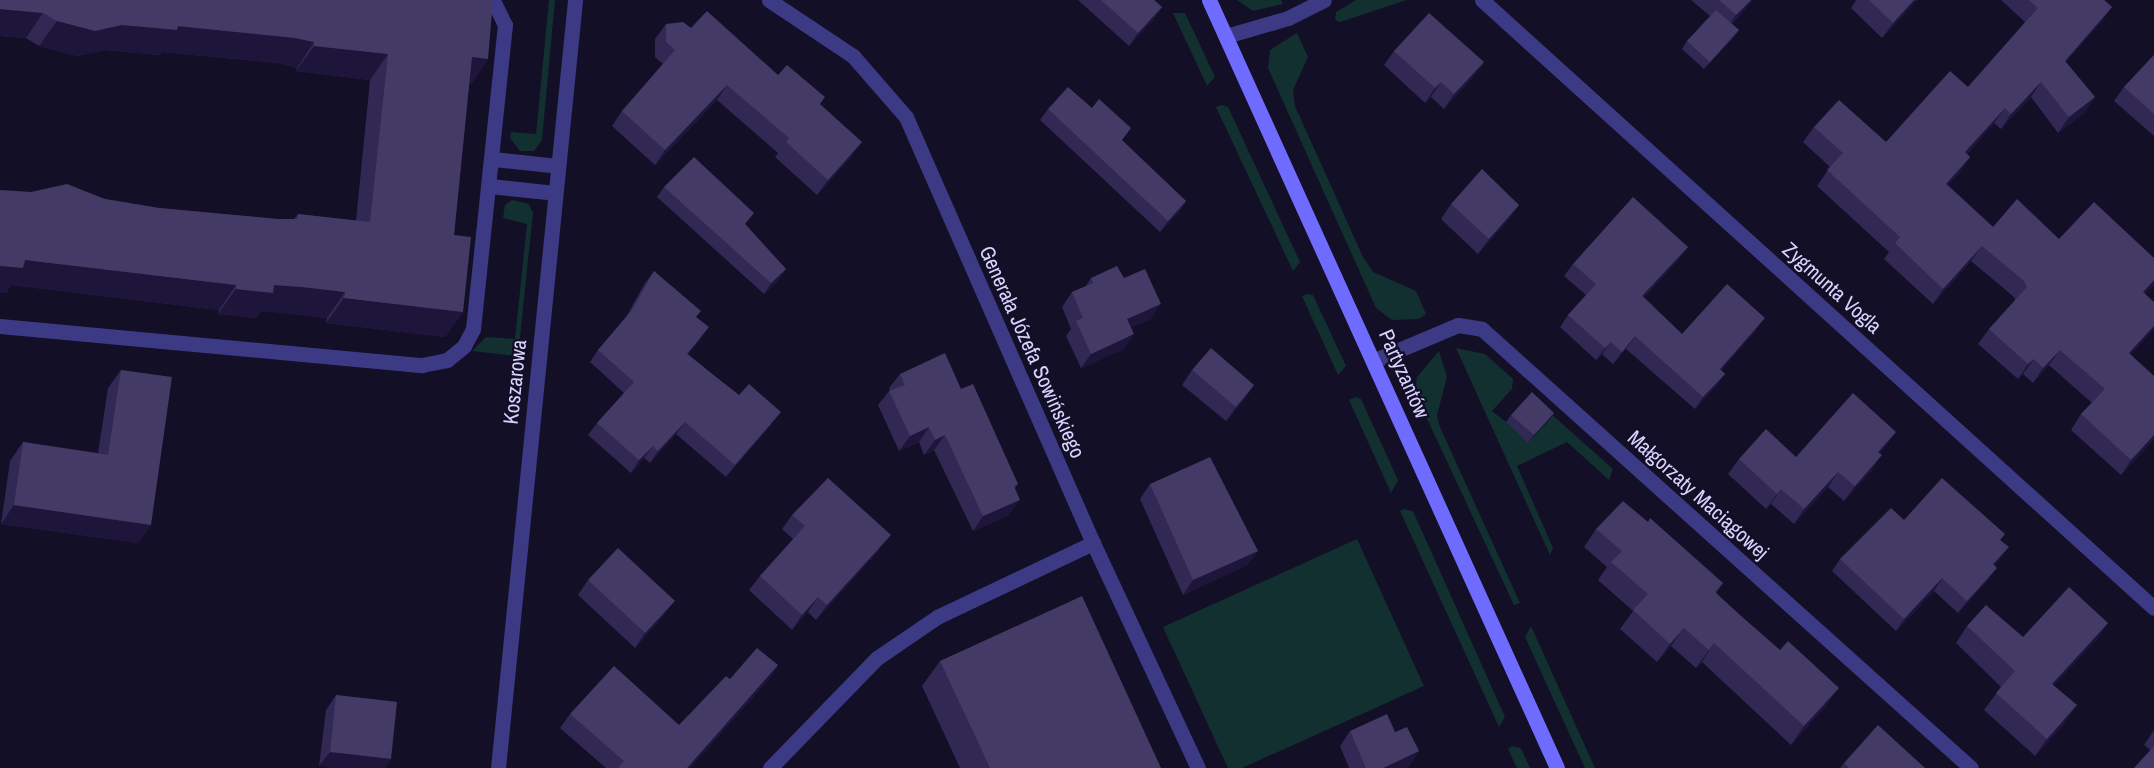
<!DOCTYPE html>
<html>
<head>
<meta charset="utf-8">
<style>
  body { margin:0 }
  #map { position:relative; width:2154px; height:768px; overflow:hidden; background:#130f26; font-family:"Archivo Narrow",sans-serif }
  div>[style] { position:absolute }
  .green>* { inset:0; background:#12302f }
  .street>* { height:15px; margin:-7.5px; padding:0 7.5px; transform-origin:7.5px; border-radius:7.5px; background:#3d3a85 }
  .secondary>* { height:15px; margin:-7.5px; padding:0 7.5px; transform-origin:7.5px; border-radius:7.5px; background:#6f6bff }
  .wall>* { inset:0; background:#312854 }
  .shaded-wall>* { inset:0; background:#1d163a }
  .building>* { inset:0; background:#433a66 }
  span { translate:-50% -50%; white-space:nowrap; text-align:center; line-height:1.15; -webkit-text-stroke:4.5px #130f26; paint-order:stroke }
  .street-label { font-size:21px; color:#d9d4ff }
</style>
</head>
<body>
<div id="map">
  <div class="green">
    <i style="clip-path:polygon(549px 0,555px 0,542px 140px,534px 151px,520px 151px,510px 138px,511px 132px,536px 134px)"></i>
    <i style="clip-path:polygon(1237px 0,1281px 0,1283px 4px,1253px 11px)"></i>
    <i style="clip-path:polygon(1356px 0,1407px 0,1340px 22px,1335px 20px,1336px 12px)"></i>
    <i style="clip-path:polygon(1173px 13px,1185px 13px,1215px 77px,1207px 86px)"></i>
    <i style="clip-path:polygon(1297px 33px,1308px 57px,1293px 90px,1295px 106px,1363px 257px,1373px 272px,1416px 291px,1426px 314px,1419px 319px,1392px 320px,1376px 308px,1268px 68px,1270px 50px)"></i>
    <i style="clip-path:polygon(1221px 105px,1228px 107px,1300px 262px,1293px 271px,1216px 107px)"></i>
    <i style="clip-path:polygon(512px 200px,529px 204px,533px 213px,518px 356px,472px 351px,486px 337px,515px 339px,527px 224px,503px 218px,505px 205px)"></i>
    <i style="clip-path:polygon(1308px 294px,1313px 295px,1346px 366px,1338px 375px,1302px 296px)"></i>
    <i style="clip-path:polygon(1456px 348px,1485px 354px,1513px 379px,1512px 389px,1492px 411px,1506px 422px,1531px 396px,1613px 469px,1609px 480px,1567px 442px,1517px 466px,1553px 548px,1550px 555px)"></i>
    <i style="clip-path:polygon(1439px 351px,1447px 377px,1437px 415px,1440px 427px,1520px 603px,1514px 605px,1415px 393px,1417px 377px)"></i>
    <i style="clip-path:polygon(1356px 397px,1361px 399px,1398px 480px,1391px 493px,1349px 400px)"></i>
    <i style="clip-path:polygon(1403px 509px,1413px 511px,1505px 717px,1499px 727px,1400px 511px)"></i>
    <i style="clip-path:polygon(1357px 539px,1424px 686px,1242px 768px,1228px 768px,1163px 627px)"></i>
    <i style="clip-path:polygon(1531px 626px,1595px 768px,1585px 768px,1525px 637px)"></i>
    <i style="clip-path:polygon(1512px 746px,1521px 748px,1530px 768px,1517px 768px,1508px 749px)"></i>
  </div>
  <div class="street">
    <i style="left:769px;top:0;width:101px;rotate:33.7deg"></i>
    <i style="left:853px;top:56px;width:81px;rotate:49deg"></i>
    <i style="left:906px;top:117px;width:465px;rotate:66.3deg"></i>
    <i style="left:1093px;top:543px;width:248px;rotate:65deg"></i>
    <i style="left:1482px;top:0;width:906px;rotate:42.14deg"></i>
    <i style="left:1226px;top:36px;width:65px;rotate:-16.2deg"></i>
    <i style="left:1288px;top:18px;width:40px;rotate:-26.6deg"></i>
    <i style="left:493px;top:159px;width:65px;rotate:6.1deg"></i>
    <i style="left:490px;top:186px;width:65px;rotate:6.1deg"></i>
    <i style="left:0;top:326px;width:424px;rotate:5.3deg"></i>
    <i style="left:422px;top:365px;width:25px;rotate:-11deg"></i>
    <i style="left:447px;top:360px;width:22px;rotate:-39deg"></i>
    <i style="left:464px;top:346px;width:19px;rotate:-62deg"></i>
    <i style="left:473px;top:329px;width:306px;rotate:-84deg"></i>
    <i style="left:505px;top:25px;width:28px;rotate:-116deg"></i>
    <i style="left:1375px;top:360px;width:90px;rotate:-22.9deg"></i>
    <i style="left:1458px;top:325px;width:24px;rotate:9deg"></i>
    <i style="left:1482px;top:329px;width:657px;rotate:41.92deg"></i>
    <i style="left:498px;top:768px;width:772px;rotate:-84.27deg"></i>
    <i style="left:770px;top:768px;width:153px;rotate:-45.8deg"></i>
    <i style="left:877px;top:658px;width:73px;rotate:-34.3deg"></i>
    <i style="left:937px;top:617px;width:173px;rotate:-25.4deg"></i>
  </div>
  <div class="secondary">
    <i style="left:1209px;top:0;width:843px;rotate:65.62deg"></i>
  </div>
  <div class="wall">
    <i style="clip-path:polygon(0 0,488px 59px,471px 84px,469px 84px,454px 235px,463px 312px,445px 337px,326px 323px,327px 318px,285px 313px,261px 311px,256px 318px,218px 314px,219px 310px,11px 285px,6px 293px,0 293px,105px 199px,159px 208px,277px 219px,294px 219px,298px 214px,356px 221px,370px 80px,296px 71px,297px 68px,278px 63px,162px 52px,160px 55px,105px 50px,77px 56px,39px 46px,26px 38px,0 36px)"></i>
    <i style="clip-path:polygon(1078px 0,1154px 0,1162px 7px,1153px 20px,1129px 46px)"></i>
    <i style="clip-path:polygon(1691px 0,1753px 0,1732px 24px,1739px 30px,1733px 38px,1704px 69px,1682px 49px,1687px 41px,1710px 16px)"></i>
    <i style="clip-path:polygon(1856px 0,1917px 0,1882px 38px,1851px 8px)"></i>
    <i style="clip-path:polygon(2001px 0,2104px 0,2112px 7px,2101px 22px,2066px 62px,2095px 97px,2084px 113px,2058px 133px,2031px 97px,2001px 129px,1994px 123px,1967px 154px,1970px 157px,1960px 172px,1948px 185px,1993px 227px,2059px 239px,2154px 258px,2154px 284px,2145px 294px,2131px 355px,2154px 439px,2121px 475px,2071px 430px,2081px 414px,2092px 403px,2049px 365px,2033px 383px,2023px 374px,2018px 379px,1978px 344px,1989px 329px,2015px 300px,2014px 297px,1971px 261px,1933px 304px,1884px 259px,1889px 252px,1817px 186px,1830px 167px,1803px 142px,1814px 127px,1886px 142px,1968px 87px,2025px 22px)"></i>
    <i style="clip-path:polygon(666px 24px,691px 28px,778px 75px,820px 104px,852px 156px,817px 195px,775px 157px,778px 153px,717px 100px,655px 165px,612px 126px,622px 111px,663px 64px,655px 57px,655px 39px)"></i>
    <i style="clip-path:polygon(1394px 51px,1484px 62px,1473px 77px,1444px 109px,1431px 97px,1425px 103px,1384px 65px)"></i>
    <i style="clip-path:polygon(2154px 55px,2154px 136px,2114px 101px,2124px 87px)"></i>
    <i style="clip-path:polygon(1048px 109px,1122px 141px,1186px 201px,1179px 212px,1160px 232px,1040px 120px)"></i>
    <i style="clip-path:polygon(664px 187px,746px 225px,786px 269px,778px 280px,764px 294px,657px 197px)"></i>
    <i style="clip-path:polygon(1451px 204px,1519px 205px,1509px 219px,1478px 254px,1441px 219px)"></i>
    <i style="clip-path:polygon(1688px 247px,1679px 259px,1644px 297px,1682px 334px,1756px 330px,1721px 370px,1725px 374px,1716px 386px,1695px 409px,1626px 349px,1613px 364px,1602px 354px,1596px 360px,1560px 327px,1568px 315px,1586px 295px,1564px 276px,1573px 264px)"></i>
    <i style="clip-path:polygon(654px 271px,697px 318px,700px 340px,688px 354px,772px 424px,726px 477px,676px 434px,650px 463px,644px 458px,631px 473px,588px 435px,597px 423px,624px 393px,590px 362px,598px 350px,626px 317px,645px 283px)"></i>
    <i style="clip-path:polygon(1091px 278px,1124px 278px,1151px 319px,1131px 327px,1124px 349px,1081px 368px,1066px 336px,1071px 329px,1062px 307px,1072px 292px,1085px 287px)"></i>
    <i style="clip-path:polygon(121px 370px,151px 525px,138px 543px,1px 524px,10px 461px,23px 442px,98px 453px,108px 388px)"></i>
    <i style="clip-path:polygon(1192px 370px,1254px 385px,1244px 400px,1226px 421px,1182px 385px)"></i>
    <i style="clip-path:polygon(900px 374px,961px 389px,1018px 484px,1015px 488px,1009px 515px,973px 531px,934px 450px,924px 455px,919px 442px,899px 451px,878px 405px,889px 391px,890px 390px,889px 388px)"></i>
    <i style="clip-path:polygon(1554px 413px,1549px 421px,1528px 443px,1506px 422px,1511px 415px)"></i>
    <i style="clip-path:polygon(1896px 432px,1880px 453px,1872px 470px,1844px 501px,1828px 487px,1794px 524px,1771px 504px,1766px 509px,1728px 474px,1739px 459px,1796px 457px)"></i>
    <i style="clip-path:polygon(1150px 484px,1258px 551px,1247px 565px,1183px 595px,1140px 499px)"></i>
    <i style="clip-path:polygon(792px 515px,880px 549px,816px 620px,808px 612px,792px 630px,749px 590px,760px 576px,793px 539px,782px 529px)"></i>
    <i style="clip-path:polygon(1904px 520px,2001px 540px,2000px 559px,1994px 566px,1988px 580px,1958px 613px,1934px 591px,1896px 631px,1832px 571px,1840px 559px)"></i>
    <i style="clip-path:polygon(1647px 522px,1723px 583px,1716px 593px,1826px 706px,1791px 745px,1702px 662px,1696px 668px,1671px 646px,1657px 662px,1620px 629px,1633px 611px,1598px 580px,1607px 567px,1584px 547px,1596px 529px)"></i>
    <i style="clip-path:polygon(588px 580px,664px 615px,635px 648px,578px 595px)"></i>
    <i style="clip-path:polygon(2108px 623px,2096px 640px,2054px 685px,2065px 723px,2035px 756px,1984px 710px,2001px 687px,1956px 643px,1967px 626px,2023px 637px)"></i>
    <i style="clip-path:polygon(940px 661px,1161px 768px,960px 768px,922px 686px)"></i>
    <i style="clip-path:polygon(778px 665px,769px 679px,690px 768px,606px 768px,560px 728px,570px 714px,679px 725px,730px 679px)"></i>
    <i style="clip-path:polygon(336px 695px,397px 702px,319px 766px,326px 710px)"></i>
    <i style="clip-path:polygon(2154px 730px,2154px 768px,2150px 750px,2144px 745px)"></i>
    <i style="clip-path:polygon(1350px 731px,1395px 732px,1419px 751px,1409px 766px,1404px 768px,1349px 768px,1340px 746px)"></i>
    <i style="clip-path:polygon(1844px 763px,1925px 768px,1840px 768px)"></i>
  </div>
  <div class="shaded-wall">
    <i style="clip-path:polygon(1751px 0,1753px 0,1726px 30px,1736px 15px)"></i>
    <i style="clip-path:polygon(1914px 0,1917px 0,1882px 38px,1893px 23px)"></i>
    <i style="clip-path:polygon(1162px 7px,1153px 20px,1129px 46px,1138px 33px)"></i>
    <i style="clip-path:polygon(2112px 7px,2101px 22px,2054px 76px,2065px 61px)"></i>
    <i style="clip-path:polygon(0 9px,43px 13px,26px 38px,0 36px)"></i>
    <i style="clip-path:polygon(57px 21px,122px 25px,178px 26px,295px 38px,314px 42px,297px 68px,278px 63px,162px 52px,160px 55px,105px 50px,77px 56px,39px 46px)"></i>
    <i style="clip-path:polygon(1739px 30px,1733px 38px,1704px 69px,1710px 62px)"></i>
    <i style="clip-path:polygon(314px 46px,388px 54px,370px 80px,296px 71px)"></i>
    <i style="clip-path:polygon(472px 57px,488px 59px,471px 84px,454px 83px)"></i>
    <i style="clip-path:polygon(1484px 62px,1473px 77px,1444px 109px,1454px 94px)"></i>
    <i style="clip-path:polygon(1441px 82px,1431px 97px,1425px 103px,1435px 88px)"></i>
    <i style="clip-path:polygon(2041px 82px,2031px 97px,2001px 129px,2011px 114px)"></i>
    <i style="clip-path:polygon(727px 85px,717px 100px,655px 165px,665px 150px)"></i>
    <i style="clip-path:polygon(2095px 97px,2084px 113px,2058px 133px,2069px 117px)"></i>
    <i style="clip-path:polygon(2005px 108px,1994px 123px,1954px 168px,1965px 152px)"></i>
    <i style="clip-path:polygon(862px 142px,852px 156px,817px 195px,828px 180px)"></i>
    <i style="clip-path:polygon(1970px 157px,1960px 172px,1935px 199px,1946px 184px)"></i>
    <i style="clip-path:polygon(1186px 201px,1179px 212px,1160px 232px,1168px 221px)"></i>
    <i style="clip-path:polygon(1519px 205px,1509px 219px,1478px 254px,1489px 239px)"></i>
    <i style="clip-path:polygon(1982px 246px,1971px 261px,1933px 304px,1943px 289px)"></i>
    <i style="clip-path:polygon(1688px 247px,1679px 259px,1633px 308px,1642px 296px)"></i>
    <i style="clip-path:polygon(25px 260px,236px 285px,219px 310px,11px 285px,6px 293px,0 293px,0 266px)"></i>
    <i style="clip-path:polygon(786px 269px,778px 280px,764px 294px,771px 283px)"></i>
    <i style="clip-path:polygon(2154px 280px,2154px 284px,2132px 308px,2143px 292px)"></i>
    <i style="clip-path:polygon(274px 285px,302px 287px,345px 292px,327px 318px,261px 311px,256px 318px,218px 314px,236px 289px)"></i>
    <i style="clip-path:polygon(344px 298px,463px 312px,445px 337px,326px 323px)"></i>
    <i style="clip-path:polygon(1161px 304px,1151px 319px,1117px 334px,1127px 319px)"></i>
    <i style="clip-path:polygon(1765px 318px,1756px 330px,1711px 381px,1720px 369px)"></i>
    <i style="clip-path:polygon(2154px 326px,2154px 329px,2118px 369px,2129px 353px)"></i>
    <i style="clip-path:polygon(709px 327px,700px 340px,679px 366px,687px 354px)"></i>
    <i style="clip-path:polygon(1134px 334px,1124px 349px,1081px 368px,1091px 354px)"></i>
    <i style="clip-path:polygon(1635px 336px,1626px 349px,1613px 364px,1622px 352px)"></i>
    <i style="clip-path:polygon(1611px 342px,1602px 354px,1596px 360px,1605px 348px)"></i>
    <i style="clip-path:polygon(2060px 350px,2049px 365px,2033px 383px,2043px 368px)"></i>
    <i style="clip-path:polygon(2034px 359px,2023px 374px,2018px 379px,2028px 364px)"></i>
    <i style="clip-path:polygon(1725px 374px,1716px 386px,1695px 409px,1703px 397px)"></i>
    <i style="clip-path:polygon(1254px 385px,1244px 400px,1226px 421px,1236px 407px)"></i>
    <i style="clip-path:polygon(781px 412px,772px 424px,726px 477px,735px 465px)"></i>
    <i style="clip-path:polygon(1554px 413px,1549px 421px,1528px 443px,1534px 435px)"></i>
    <i style="clip-path:polygon(685px 422px,676px 434px,650px 463px,658px 451px)"></i>
    <i style="clip-path:polygon(929px 427px,919px 442px,899px 451px,910px 436px)"></i>
    <i style="clip-path:polygon(1896px 432px,1885px 447px,1868px 467px,1878px 452px)"></i>
    <i style="clip-path:polygon(945px 435px,934px 450px,924px 455px,935px 440px)"></i>
    <i style="clip-path:polygon(2154px 435px,2154px 439px,2121px 475px,2131px 460px)"></i>
    <i style="clip-path:polygon(653px 446px,644px 458px,631px 473px,639px 460px)"></i>
    <i style="clip-path:polygon(1882px 455px,1872px 470px,1844px 501px,1855px 486px)"></i>
    <i style="clip-path:polygon(1838px 472px,1828px 487px,1794px 524px,1804px 509px)"></i>
    <i style="clip-path:polygon(1781px 489px,1771px 504px,1766px 509px,1777px 494px)"></i>
    <i style="clip-path:polygon(1020px 500px,1009px 515px,973px 531px,983px 516px)"></i>
    <i style="clip-path:polygon(14px 505px,151px 525px,138px 543px,1px 524px)"></i>
    <i style="clip-path:polygon(891px 535px,880px 549px,816px 620px,827px 605px)"></i>
    <i style="clip-path:polygon(2009px 547px,2000px 559px,1984px 577px,1993px 564px)"></i>
    <i style="clip-path:polygon(1258px 551px,1247px 565px,1183px 595px,1193px 580px)"></i>
    <i style="clip-path:polygon(1997px 568px,1988px 580px,1958px 613px,1967px 601px)"></i>
    <i style="clip-path:polygon(1942px 578px,1934px 591px,1896px 631px,1904px 619px)"></i>
    <i style="clip-path:polygon(818px 597px,808px 612px,792px 630px,802px 615px)"></i>
    <i style="clip-path:polygon(675px 601px,664px 615px,635px 648px,645px 633px)"></i>
    <i style="clip-path:polygon(2108px 623px,2096px 640px,2040px 701px,2052px 684px)"></i>
    <i style="clip-path:polygon(1684px 628px,1671px 646px,1657px 662px,1670px 644px)"></i>
    <i style="clip-path:polygon(1714px 643px,1702px 662px,1696px 668px,1709px 650px)"></i>
    <i style="clip-path:polygon(778px 665px,769px 679px,690px 768px,687px 768px)"></i>
    <i style="clip-path:polygon(1839px 688px,1826px 706px,1791px 745px,1804px 726px)"></i>
    <i style="clip-path:polygon(2077px 705px,2065px 723px,2035px 756px,2047px 739px)"></i>
    <i style="clip-path:polygon(1419px 751px,1409px 766px,1404px 768px,1383px 768px)"></i>
    <i style="clip-path:polygon(330px 752px,391px 759px,385px 768px,332px 768px,319px 766px)"></i>
  </div>
  <div class="building">
    <i style="clip-path:polygon(0 0,493px 0,488px 59px,472px 57px,454px 235px,471px 237px,463px 312px,344px 298px,345px 292px,302px 287px,274px 285px,273px 293px,236px 289px,236px 285px,25px 260px,23px 268px,0 266px,0 190px,31px 192px,67px 184px,105px 199px,159px 208px,277px 219px,297px 219px,298px 214px,370px 222px,388px 54px,314px 46px,314px 42px,295px 38px,178px 26px,177px 30px,122px 25px,95px 31px,57px 21px,43px 13px,0 9px)"></i>
    <i style="clip-path:polygon(1101px 0,1154px 0,1162px 7px,1138px 33px)"></i>
    <i style="clip-path:polygon(1719px 0,1751px 0,1736px 15px)"></i>
    <i style="clip-path:polygon(1869px 0,1914px 0,1893px 23px)"></i>
    <i style="clip-path:polygon(2029px 0,2104px 0,2112px 7px,2065px 61px,2095px 97px,2069px 117px,2041px 82px,2011px 114px,2005px 108px,1965px 152px,1970px 157px,1946px 184px,1993px 227px,2017px 199px,2059px 239px,2094px 202px,2154px 258px,2154px 280px,2143px 292px,2154px 302px,2154px 326px,2129px 353px,2154px 376px,2154px 435px,2131px 460px,2081px 414px,2105px 389px,2060px 350px,2043px 368px,2034px 359px,2028px 364px,1989px 329px,2027px 287px,2024px 281px,1982px 246px,1943px 289px,1895px 243px,1900px 237px,1827px 170px,1843px 153px,1814px 127px,1839px 100px,1886px 142px,1950px 71px,1968px 87px,2038px 8px)"></i>
    <i style="clip-path:polygon(1716px 10px,1739px 30px,1710px 62px,1687px 41px)"></i>
    <i style="clip-path:polygon(707px 11px,778px 75px,787px 65px,825px 97px,820px 104px,862px 142px,828px 180px,786px 142px,789px 138px,727px 85px,665px 150px,622px 111px,675px 50px,666px 42px,666px 24px,683px 22px,691px 28px)"></i>
    <i style="clip-path:polygon(1429px 13px,1484px 62px,1454px 94px,1441px 82px,1435px 88px,1394px 51px)"></i>
    <i style="clip-path:polygon(2154px 55px,2154px 114px,2124px 87px)"></i>
    <i style="clip-path:polygon(1068px 87px,1092px 108px,1099px 99px,1131px 128px,1122px 140px,1186px 201px,1168px 221px,1048px 109px)"></i>
    <i style="clip-path:polygon(694px 157px,754px 213px,745px 224px,786px 269px,771px 283px,664px 187px)"></i>
    <i style="clip-path:polygon(1482px 169px,1519px 205px,1489px 239px,1451px 204px)"></i>
    <i style="clip-path:polygon(1633px 197px,1688px 247px,1642px 296px,1682px 334px,1727px 284px,1765px 318px,1720px 369px,1725px 374px,1703px 397px,1635px 336px,1622px 352px,1611px 342px,1605px 348px,1568px 315px,1596px 284px,1573px 264px)"></i>
    <i style="clip-path:polygon(1117px 266px,1124px 278px,1145px 269px,1161px 304px,1127px 319px,1134px 334px,1091px 354px,1076px 321px,1083px 318px,1072px 292px,1093px 283px,1091px 278px)"></i>
    <i style="clip-path:polygon(654px 271px,701px 311px,696px 317px,709px 327px,687px 354px,739px 395px,749px 384px,781px 412px,735px 465px,685px 422px,658px 451px,653px 446px,639px 460px,597px 423px,634px 382px,598px 350px,632px 310px)"></i>
    <i style="clip-path:polygon(1211px 348px,1254px 385px,1236px 407px,1192px 370px)"></i>
    <i style="clip-path:polygon(945px 353px,961px 389px,973px 384px,1018px 484px,1014px 486px,1020px 500px,983px 516px,945px 435px,935px 440px,929px 427px,910px 436px,889px 391px,905px 385px,900px 374px)"></i>
    <i style="clip-path:polygon(121px 370px,172px 377px,151px 525px,14px 505px,23px 442px,108px 455px)"></i>
    <i style="clip-path:polygon(1532px 392px,1554px 413px,1534px 435px,1511px 415px)"></i>
    <i style="clip-path:polygon(1853px 393px,1896px 432px,1878px 452px,1882px 455px,1855px 486px,1838px 472px,1804px 509px,1781px 489px,1777px 494px,1739px 459px,1766px 429px,1796px 457px)"></i>
    <i style="clip-path:polygon(1210px 457px,1258px 551px,1193px 580px,1150px 484px)"></i>
    <i style="clip-path:polygon(828px 478px,891px 535px,827px 605px,818px 597px,802px 615px,760px 576px,805px 526px,792px 515px)"></i>
    <i style="clip-path:polygon(1942px 478px,2005px 534px,2000px 540px,2009px 547px,1993px 564px,1997px 568px,1967px 601px,1942px 578px,1904px 619px,1840px 559px,1891px 508px,1904px 520px)"></i>
    <i style="clip-path:polygon(1623px 501px,1648px 522px,1650px 518px,1723px 583px,1715px 592px,1740px 615px,1780px 650px,1788px 641px,1839px 688px,1804px 726px,1714px 643px,1709px 650px,1684px 628px,1670px 644px,1633px 610px,1648px 594px,1611px 562px,1622px 551px,1596px 529px)"></i>
    <i style="clip-path:polygon(618px 548px,675px 601px,645px 633px,588px 580px)"></i>
    <i style="clip-path:polygon(2069px 587px,2108px 623px,2052px 684px,2077px 705px,2047px 739px,1996px 693px,2015px 671px,1967px 626px,1986px 605px,2023px 637px)"></i>
    <i style="clip-path:polygon(1082px 596px,1161px 768px,990px 768px,940px 661px)"></i>
    <i style="clip-path:polygon(757px 648px,778px 665px,687px 768px,618px 768px,624px 761px,570px 714px,614px 666px,679px 725px,726px 676px,730px 679px)"></i>
    <i style="clip-path:polygon(336px 695px,397px 702px,391px 759px,330px 752px)"></i>
    <i style="clip-path:polygon(1387px 714px,1395px 732px,1407px 727px,1419px 751px,1383px 768px,1366px 768px,1350px 731px)"></i>
    <i style="clip-path:polygon(1878px 725px,1925px 768px,1849px 768px,1844px 763px)"></i>
    <i style="clip-path:polygon(2154px 746px,2154px 768px,2134px 768px)"></i>
  </div>
  <div class="street-label">
    <span style="left:1832px;top:288px;rotate:42deg">Zygmunta Vogla</span>
    <span style="left:1032px;top:352px;rotate:66deg">Generała Józefa Sowińskiego</span>
    <span style="left:1404px;top:374px;rotate:66deg">Partyzantów</span>
    <span style="left:515px;top:382px;rotate:-84deg">Koszarowa</span>
    <span style="left:1698px;top:495px;rotate:42deg">Małgorzaty Maciągowej</span>
  </div>
</div>
</body>
</html>
